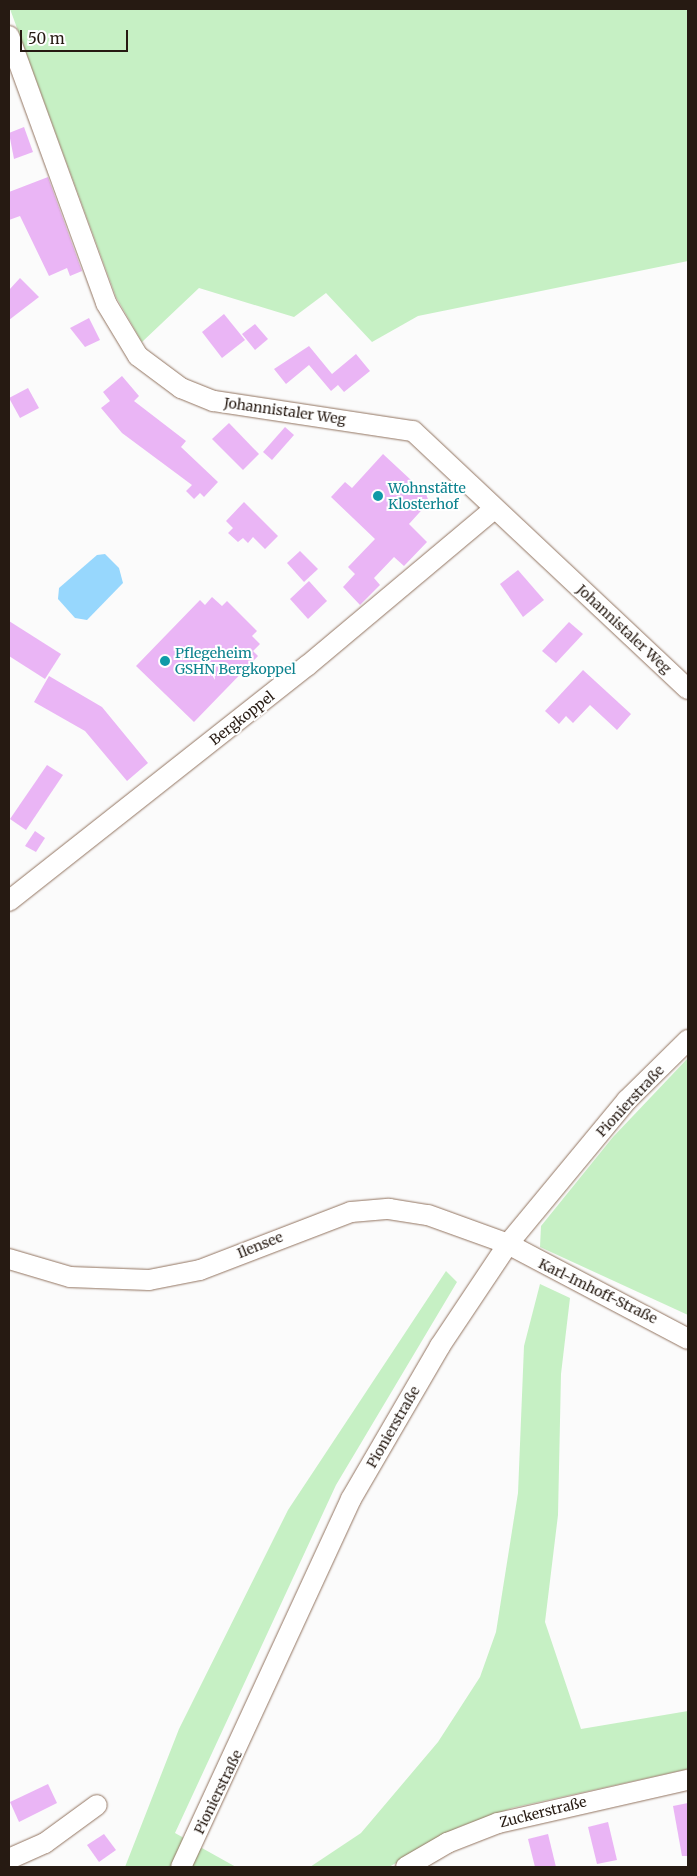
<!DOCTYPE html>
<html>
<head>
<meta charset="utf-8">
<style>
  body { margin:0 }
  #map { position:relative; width:697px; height:1876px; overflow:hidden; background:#fbfbfb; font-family:Merriweather,serif }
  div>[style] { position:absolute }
  .green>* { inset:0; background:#c6f0c4 }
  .water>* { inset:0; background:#97d7fd }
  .building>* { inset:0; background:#eab5f5 }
  .roads { filter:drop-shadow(0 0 1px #927460) drop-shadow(0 0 1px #927460) }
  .minor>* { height:20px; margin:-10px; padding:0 10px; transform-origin:10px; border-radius:10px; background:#fff }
  .dots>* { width:14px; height:14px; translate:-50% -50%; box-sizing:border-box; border:2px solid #fff; border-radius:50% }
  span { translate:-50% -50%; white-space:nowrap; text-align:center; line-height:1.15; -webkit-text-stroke:4px #fff; paint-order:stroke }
  .street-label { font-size:14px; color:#261a12 }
  .culture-label { font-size:14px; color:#0d838f }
  .left { translate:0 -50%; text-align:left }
  .frame { position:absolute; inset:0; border:10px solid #261a12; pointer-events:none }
  .scale { position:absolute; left:20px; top:30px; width:108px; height:22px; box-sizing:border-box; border:2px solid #261a12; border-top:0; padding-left:6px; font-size:15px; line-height:18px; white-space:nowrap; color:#261a12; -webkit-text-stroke:4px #fff; paint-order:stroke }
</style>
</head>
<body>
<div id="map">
  <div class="green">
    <i style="clip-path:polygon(10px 9px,688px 9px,688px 261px,418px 316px,372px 342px,326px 293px,294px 317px,199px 288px,142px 342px,116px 297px)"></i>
    <i style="clip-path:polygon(688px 1058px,688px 1315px,540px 1247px,541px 1226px,613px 1137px)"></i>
    <i style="clip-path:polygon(446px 1271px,457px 1282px,336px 1485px,175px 1833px,236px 1867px,125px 1867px,179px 1729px,288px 1510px)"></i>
    <i style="clip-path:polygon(540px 1284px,570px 1298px,561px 1374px,558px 1515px,545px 1622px,581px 1729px,688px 1711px,688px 1769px,512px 1808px,459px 1827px,389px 1867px,310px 1867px,361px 1833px,438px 1742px,480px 1677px,496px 1632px,518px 1493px,524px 1346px)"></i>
  </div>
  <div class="water">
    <i style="clip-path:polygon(105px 554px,119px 568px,123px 583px,87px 620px,75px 618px,58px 599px,59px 588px,97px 555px)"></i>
  </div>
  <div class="building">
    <i style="clip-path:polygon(24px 127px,33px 152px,14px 159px,9px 133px)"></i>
    <i style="clip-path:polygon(48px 177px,82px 271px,70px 276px,67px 268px,49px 276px,20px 216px,9px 220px,9px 192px)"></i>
    <i style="clip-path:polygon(20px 278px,39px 297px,9px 320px,9px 290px)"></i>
    <i style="clip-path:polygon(224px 314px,245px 340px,222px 358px,202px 332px)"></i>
    <i style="clip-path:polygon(89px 318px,100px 340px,85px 347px,70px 328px)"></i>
    <i style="clip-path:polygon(255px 324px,268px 339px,255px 350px,242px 334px)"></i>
    <i style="clip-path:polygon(309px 346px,332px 374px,356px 354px,370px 371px,344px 392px,338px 385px,331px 391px,309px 365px,286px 384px,274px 369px)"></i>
    <i style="clip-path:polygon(122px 376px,139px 396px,134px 401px,186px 441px,181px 447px,218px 482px,204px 497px,200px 493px,194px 499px,186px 491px,192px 485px,122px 433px,101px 408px,110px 401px,103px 392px)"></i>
    <i style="clip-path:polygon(28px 388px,39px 408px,20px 418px,9px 398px)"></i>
    <i style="clip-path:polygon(229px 423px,259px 454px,243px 470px,212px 439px)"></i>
    <i style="clip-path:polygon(285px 427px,294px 435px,272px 460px,263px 452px)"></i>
    <i style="clip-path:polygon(383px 454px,426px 494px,429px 502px,409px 524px,427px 542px,404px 566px,394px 557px,374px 578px,380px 585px,360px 605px,343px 587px,355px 574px,348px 567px,375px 539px,331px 497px,345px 482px,352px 488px)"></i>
    <i style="clip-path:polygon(244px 502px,278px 536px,265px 549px,253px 537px,248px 543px,243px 538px,238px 542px,228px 533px,233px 528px,226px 521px)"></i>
    <i style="clip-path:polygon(300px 551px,318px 569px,304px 582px,287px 563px)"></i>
    <i style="clip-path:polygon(518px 570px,544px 600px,523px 617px,500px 584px)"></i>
    <i style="clip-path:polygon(309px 581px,327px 601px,308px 619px,290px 599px)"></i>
    <i style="clip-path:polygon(212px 597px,222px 606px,227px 601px,257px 631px,252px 636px,260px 644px,253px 651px,258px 656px,194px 722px,136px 666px,200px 600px,205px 605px)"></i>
    <i style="clip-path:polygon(9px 621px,61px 654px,45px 679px,9px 656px)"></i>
    <i style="clip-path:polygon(569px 622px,583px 634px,556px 663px,542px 651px)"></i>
    <i style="clip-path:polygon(583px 670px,631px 714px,617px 730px,590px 705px,573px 723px,566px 716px,559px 724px,545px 711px)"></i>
    <i style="clip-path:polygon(49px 676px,102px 707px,148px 763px,127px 781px,85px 731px,34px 702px)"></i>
    <i style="clip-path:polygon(47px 765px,63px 775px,26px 830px,10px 819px)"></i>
    <i style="clip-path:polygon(35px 831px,45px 838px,36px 852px,25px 846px)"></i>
    <i style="clip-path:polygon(48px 1784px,57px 1803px,19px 1822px,10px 1802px)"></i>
    <i style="clip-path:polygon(688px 1803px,688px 1856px,682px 1856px,673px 1806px)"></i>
    <i style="clip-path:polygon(608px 1822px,617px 1860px,597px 1864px,588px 1827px)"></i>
    <i style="clip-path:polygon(104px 1834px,116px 1850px,99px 1862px,87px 1845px)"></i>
    <i style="clip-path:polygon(548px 1834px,556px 1867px,535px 1867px,528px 1839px)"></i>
  </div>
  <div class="roads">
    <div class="minor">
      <i style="left:9px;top:36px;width:284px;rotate:70deg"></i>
      <i style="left:106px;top:303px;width:62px;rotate:58.9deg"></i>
      <i style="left:138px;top:356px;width:54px;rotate:36.7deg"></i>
      <i style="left:181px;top:388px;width:35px;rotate:22deg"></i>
      <i style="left:214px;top:401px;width:201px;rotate:8.6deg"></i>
      <i style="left:413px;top:431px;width:377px;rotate:43.2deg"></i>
      <i style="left:9px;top:901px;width:380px;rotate:-38.3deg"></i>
      <i style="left:307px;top:666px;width:243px;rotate:-40deg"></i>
      <i style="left:9px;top:1259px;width:64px;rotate:16.4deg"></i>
      <i style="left:70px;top:1277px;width:79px;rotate:2.2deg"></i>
      <i style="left:149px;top:1280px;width:52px;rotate:-11.1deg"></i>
      <i style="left:200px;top:1270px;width:162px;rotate:-21deg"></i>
      <i style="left:351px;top:1212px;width:38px;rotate:-5deg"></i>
      <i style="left:389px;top:1209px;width:39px;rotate:9deg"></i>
      <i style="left:428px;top:1215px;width:85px;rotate:19.9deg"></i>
      <i style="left:508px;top:1244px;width:204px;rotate:27.8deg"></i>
      <i style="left:9px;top:1859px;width:39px;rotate:-24deg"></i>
      <i style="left:45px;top:1843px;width:64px;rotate:-36.2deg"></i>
      <i style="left:181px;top:1867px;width:405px;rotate:-65.2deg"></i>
      <i style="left:351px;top:1499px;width:177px;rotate:-59.8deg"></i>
      <i style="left:440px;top:1346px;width:123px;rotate:-56.3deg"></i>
      <i style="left:508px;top:1244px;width:187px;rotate:-50.4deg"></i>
      <i style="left:627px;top:1100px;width:86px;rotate:-44.5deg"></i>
      <i style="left:406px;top:1867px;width:48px;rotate:-30.3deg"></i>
      <i style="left:447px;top:1843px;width:55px;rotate:-21.4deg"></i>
      <i style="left:498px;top:1823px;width:195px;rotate:-12.8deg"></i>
    </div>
  </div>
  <div class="dots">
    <i style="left:378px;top:496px;background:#0f9aa8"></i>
    <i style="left:165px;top:661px;background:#0f9aa8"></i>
  </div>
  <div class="street-label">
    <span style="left:285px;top:411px;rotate:8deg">Johannistaler Weg</span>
    <span style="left:624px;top:629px;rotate:43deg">Johannistaler Weg</span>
    <span style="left:242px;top:718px;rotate:-38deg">Bergkoppel</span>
    <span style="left:630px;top:1101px;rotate:-47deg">Pionierstraße</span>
    <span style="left:260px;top:1245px;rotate:-22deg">Ilensee</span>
    <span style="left:598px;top:1291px;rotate:26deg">Karl-Imhoff-Straße</span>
    <span style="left:393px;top:1427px;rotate:-60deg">Pionierstraße</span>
    <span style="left:218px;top:1792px;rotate:-64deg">Pionierstraße</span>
    <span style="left:543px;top:1812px;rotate:-14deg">Zuckerstraße</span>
  </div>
  <div class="culture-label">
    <span class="left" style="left:388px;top:496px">Wohnstätte<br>Klosterhof</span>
    <span class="left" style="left:175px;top:661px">Pflegeheim<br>GSHN Bergkoppel</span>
  </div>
  <div class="frame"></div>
  <div class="scale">50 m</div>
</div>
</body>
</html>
